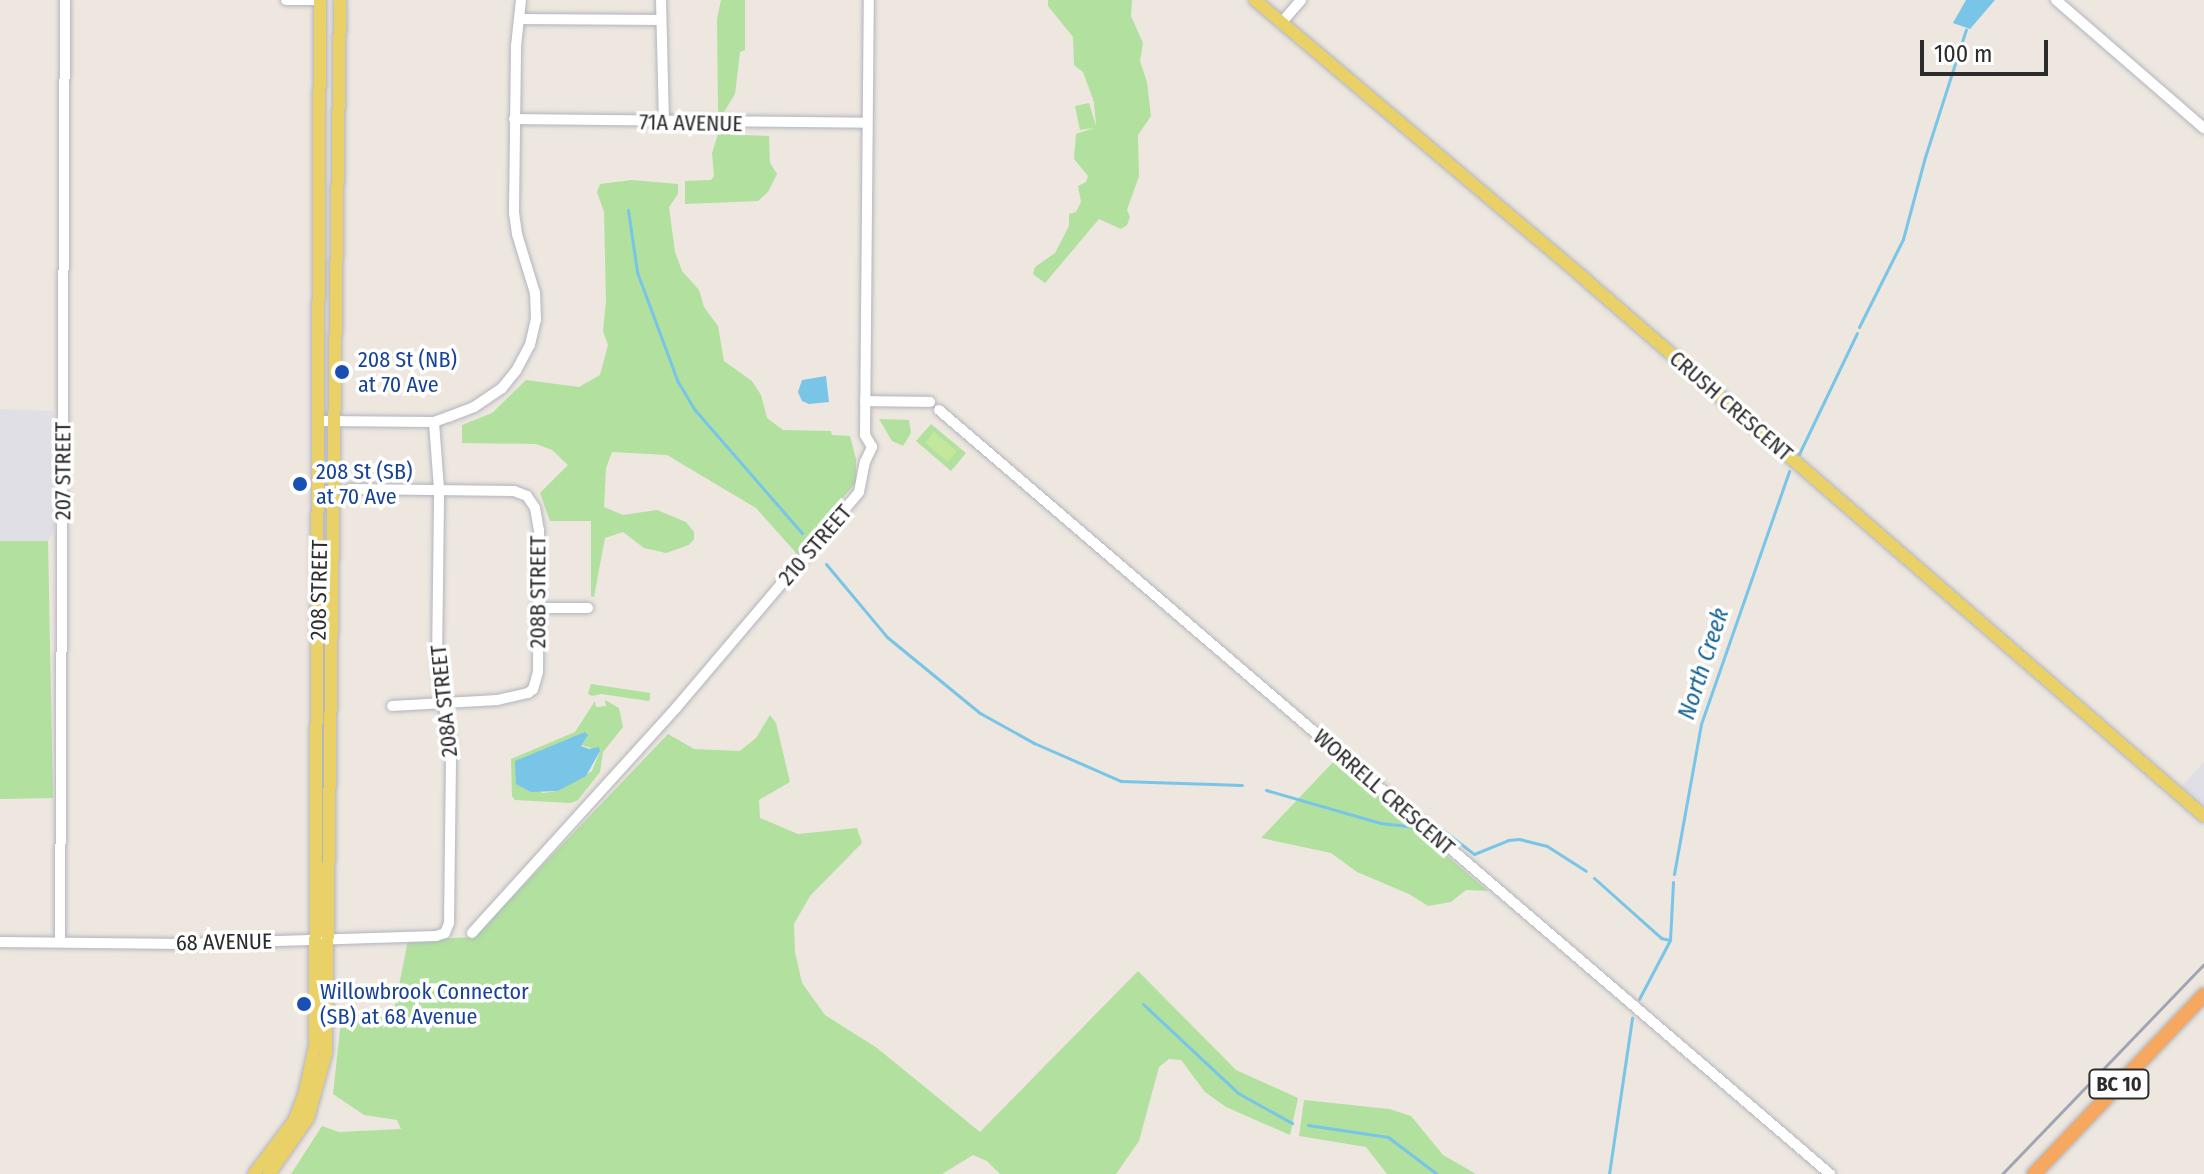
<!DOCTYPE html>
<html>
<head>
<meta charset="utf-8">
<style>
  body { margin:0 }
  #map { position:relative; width:2204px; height:1174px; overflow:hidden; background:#ede7df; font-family:"Fira Sans Condensed",sans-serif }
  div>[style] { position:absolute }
  .industrial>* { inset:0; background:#e1dfe6 }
  .green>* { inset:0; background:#b2e09f }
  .pitch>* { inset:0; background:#c3e79b }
  .water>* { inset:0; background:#78c5e8 }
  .stream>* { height:3px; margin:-1.5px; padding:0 1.5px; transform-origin:1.5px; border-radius:1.5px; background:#78c5e8 }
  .roads { filter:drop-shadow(0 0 2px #b2b4be) drop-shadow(0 0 2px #b2b4be) }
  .minor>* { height:10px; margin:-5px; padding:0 5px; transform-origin:5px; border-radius:5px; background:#fff }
  .major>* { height:12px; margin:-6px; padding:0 6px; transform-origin:6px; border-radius:6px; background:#e9d167 }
  .highway>* { height:14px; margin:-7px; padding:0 7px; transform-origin:7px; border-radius:7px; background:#f6a861 }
  .rail>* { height:3px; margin:-1.5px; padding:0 1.5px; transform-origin:1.5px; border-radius:1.5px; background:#a2a4b5 }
  .dots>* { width:22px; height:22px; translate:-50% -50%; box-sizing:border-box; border:4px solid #fff; border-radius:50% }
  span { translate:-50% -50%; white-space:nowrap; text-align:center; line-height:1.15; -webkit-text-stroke:7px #fff; paint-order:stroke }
  .shield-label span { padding:2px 6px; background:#fff; border:2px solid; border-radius:6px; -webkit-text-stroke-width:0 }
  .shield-label { font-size:20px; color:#2c2c2c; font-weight:700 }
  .street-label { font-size:22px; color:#2c2c2c }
  .transit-label { font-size:22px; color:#164399 }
  .left { translate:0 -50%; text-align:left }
  .water-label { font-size:24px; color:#156497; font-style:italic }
  .scale { position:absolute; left:1920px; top:40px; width:128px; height:36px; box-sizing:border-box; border:4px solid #2c2c2c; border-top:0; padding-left:10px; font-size:24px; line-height:28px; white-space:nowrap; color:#2c2c2c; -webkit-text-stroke:6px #fff; paint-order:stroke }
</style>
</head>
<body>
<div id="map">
  <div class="industrial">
    <i style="clip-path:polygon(0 409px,54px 411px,54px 530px,48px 541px,0 541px)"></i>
    <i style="clip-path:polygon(2204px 762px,2204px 804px,2182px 786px)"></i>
  </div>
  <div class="green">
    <i style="clip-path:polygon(721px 0,745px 0,745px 50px,740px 52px,735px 94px,724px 112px,718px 113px,717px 19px)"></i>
    <i style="clip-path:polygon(1048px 0,1132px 0,1131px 16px,1143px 43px,1140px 61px,1147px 82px,1151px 116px,1138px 135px,1139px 176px,1127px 210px,1130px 217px,1127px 225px,1121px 229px,1099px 219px,1045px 283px,1033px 274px,1035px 267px,1055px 253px,1069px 226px,1069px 214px,1076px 212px,1081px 202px,1078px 186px,1086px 182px,1088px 176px,1074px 159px,1076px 134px,1094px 128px,1080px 130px,1075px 106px,1089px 103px,1096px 126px,1094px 102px,1083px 72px,1074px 65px,1073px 37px,1048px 6px)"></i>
    <i style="clip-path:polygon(718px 134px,769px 136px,770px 163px,777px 174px,768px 192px,758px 201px,685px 204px,685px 181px,711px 180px,714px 176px,712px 153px)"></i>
    <i style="clip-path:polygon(632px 180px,678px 184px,678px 194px,669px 207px,675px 252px,682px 271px,699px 290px,704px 307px,718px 326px,724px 361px,752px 381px,761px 395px,767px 418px,783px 430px,831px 431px,832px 435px,850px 436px,856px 459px,856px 482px,797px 554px,756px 508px,667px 455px,612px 452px,606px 468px,604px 507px,623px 515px,657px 510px,686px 522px,694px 532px,694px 539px,689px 545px,666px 553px,644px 548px,623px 532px,605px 538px,594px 597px,591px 596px,591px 521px,550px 521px,540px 493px,568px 465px,552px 450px,536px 444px,462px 443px,462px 425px,492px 413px,526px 380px,579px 387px,600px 375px,608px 345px,603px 331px,606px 301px,604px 212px,597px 192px,600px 184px)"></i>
    <i style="clip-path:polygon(421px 356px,454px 356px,454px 359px,431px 371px,421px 362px)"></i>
    <i style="clip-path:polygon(879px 419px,909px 420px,911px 433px,903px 446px,892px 441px)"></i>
    <i style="clip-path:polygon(931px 424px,966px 453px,951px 471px,916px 441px)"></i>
    <i style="clip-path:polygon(0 541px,48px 541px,53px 798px,0 799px)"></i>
    <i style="clip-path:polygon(591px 684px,650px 693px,650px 698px,649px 701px,601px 694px,592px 696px,588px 694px)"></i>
    <i style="clip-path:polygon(evenodd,605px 700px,619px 708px,623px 727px,603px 752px,600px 772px,578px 800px,571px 803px,515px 800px,512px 796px,511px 759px,575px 732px,595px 701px,596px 707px,606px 706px,605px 700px,588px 735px,581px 745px,600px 751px,592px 771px,558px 791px,542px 793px,520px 759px,588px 735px)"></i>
    <i style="clip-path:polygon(770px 715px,776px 723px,790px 782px,759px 800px,760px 818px,798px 834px,857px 828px,862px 843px,810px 896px,794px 924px,795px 952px,802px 983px,825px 1015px,877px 1048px,980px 1132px,1138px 971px,1236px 1070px,1298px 1098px,1290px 1135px,1226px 1107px,1205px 1092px,1181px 1060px,1169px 1059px,1159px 1067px,1139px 1141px,1116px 1174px,1000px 1174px,987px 1161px,973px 1155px,942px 1174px,291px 1174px,322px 1126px,339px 1132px,401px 1129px,397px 1120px,364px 1115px,333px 1094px,341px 1021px,393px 1016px,408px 940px,474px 937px,668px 734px,694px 749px,740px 751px,756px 738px)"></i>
    <i style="clip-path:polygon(1336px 759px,1432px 843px,1488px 891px,1466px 890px,1451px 902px,1428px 906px,1409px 894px,1357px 872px,1331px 853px,1261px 838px)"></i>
    <i style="clip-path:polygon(1304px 1100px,1389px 1109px,1411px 1116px,1443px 1155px,1476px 1174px,1387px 1174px,1366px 1147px,1299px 1136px)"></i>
  </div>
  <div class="pitch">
    <i style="clip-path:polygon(934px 432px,957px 451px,948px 462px,925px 443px)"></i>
  </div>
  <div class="water">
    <i style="clip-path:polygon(1966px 0,1995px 0,1970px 29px,1953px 23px)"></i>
    <i style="clip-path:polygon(826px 376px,829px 402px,809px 404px,802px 401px,798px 392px,802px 380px)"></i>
    <i style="clip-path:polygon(585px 732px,588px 735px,581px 746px,589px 749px,599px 747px,600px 751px,586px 776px,558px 791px,531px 792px,516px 784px,515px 761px)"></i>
  </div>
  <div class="stream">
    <i style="left:628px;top:210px;width:63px;rotate:81.7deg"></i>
    <i style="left:637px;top:272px;width:117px;rotate:69.6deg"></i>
    <i style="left:678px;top:382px;width:33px;rotate:59deg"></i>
    <i style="left:695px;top:410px;width:163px;rotate:49deg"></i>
    <i style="left:1859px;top:327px;width:98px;rotate:-63.4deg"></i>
    <i style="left:1903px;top:239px;width:85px;rotate:-75deg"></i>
    <i style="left:1925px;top:157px;width:134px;rotate:-72.2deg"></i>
    <i style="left:1799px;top:454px;width:134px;rotate:-64.4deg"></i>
    <i style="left:826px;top:564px;width:95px;rotate:50.1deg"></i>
    <i style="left:887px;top:637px;width:120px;rotate:39.3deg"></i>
    <i style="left:980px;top:713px;width:62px;rotate:29.1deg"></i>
    <i style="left:1034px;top:743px;width:95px;rotate:23.6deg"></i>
    <i style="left:1121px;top:781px;width:121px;rotate:1.9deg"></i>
    <i style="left:1266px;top:790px;width:119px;rotate:16.1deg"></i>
    <i style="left:1380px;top:823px;width:31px;rotate:6deg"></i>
    <i style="left:1439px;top:827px;width:44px;rotate:37.6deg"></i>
    <i style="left:1474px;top:854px;width:37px;rotate:-22deg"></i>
    <i style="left:1508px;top:840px;width:11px;rotate:-5deg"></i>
    <i style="left:1519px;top:839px;width:29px;rotate:14deg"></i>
    <i style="left:1547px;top:846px;width:46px;rotate:32.7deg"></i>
    <i style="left:1674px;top:874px;width:152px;rotate:-79.8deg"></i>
    <i style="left:1701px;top:724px;width:268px;rotate:-70.8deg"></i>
    <i style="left:1594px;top:878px;width:90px;rotate:41.8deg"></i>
    <i style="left:1661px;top:938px;width:9px;rotate:13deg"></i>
    <i style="left:1639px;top:999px;width:67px;rotate:-62.3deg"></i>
    <i style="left:1670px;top:940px;width:58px;rotate:-87deg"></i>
    <i style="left:1143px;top:1004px;width:130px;rotate:43.1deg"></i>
    <i style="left:1238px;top:1093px;width:62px;rotate:29.1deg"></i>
    <i style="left:1308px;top:1125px;width:81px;rotate:8.5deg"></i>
    <i style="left:1388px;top:1137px;width:61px;rotate:37.1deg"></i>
    <i style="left:1609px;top:1174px;width:158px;rotate:-81.6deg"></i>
  </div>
  <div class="roads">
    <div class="minor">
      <i style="left:286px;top:0;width:34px"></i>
      <i style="left:661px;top:0;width:123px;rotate:88.6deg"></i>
      <i style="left:2056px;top:0;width:196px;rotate:40.9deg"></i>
      <i style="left:520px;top:19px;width:140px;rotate:0.4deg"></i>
      <i style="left:1282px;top:22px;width:29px;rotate:-49deg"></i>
      <i style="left:514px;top:119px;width:353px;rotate:0.6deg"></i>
      <i style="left:865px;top:401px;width:65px;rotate:0.9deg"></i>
      <i style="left:939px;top:410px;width:1174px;rotate:40.61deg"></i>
      <i style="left:321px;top:421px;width:113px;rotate:0.5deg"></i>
      <i style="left:434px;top:422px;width:15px;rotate:-20deg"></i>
      <i style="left:448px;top:417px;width:28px;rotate:-21deg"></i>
      <i style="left:474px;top:407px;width:34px;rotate:-34deg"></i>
      <i style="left:502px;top:388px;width:22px;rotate:-51deg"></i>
      <i style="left:516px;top:371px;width:30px;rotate:-62deg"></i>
      <i style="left:530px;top:345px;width:26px;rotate:-77deg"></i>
      <i style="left:536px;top:320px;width:27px;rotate:-92deg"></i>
      <i style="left:535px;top:293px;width:62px;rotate:-107deg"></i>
      <i style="left:517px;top:234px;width:21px;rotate:-98deg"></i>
      <i style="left:514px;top:213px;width:167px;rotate:-89.3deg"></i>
      <i style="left:516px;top:46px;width:46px;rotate:-83.8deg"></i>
      <i style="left:350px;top:489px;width:164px;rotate:0.7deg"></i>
      <i style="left:514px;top:491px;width:14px;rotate:21deg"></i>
      <i style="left:527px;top:496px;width:14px;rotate:56deg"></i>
      <i style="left:535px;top:508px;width:22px;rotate:80deg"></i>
      <i style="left:539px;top:530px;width:142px;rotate:90.4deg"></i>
      <i style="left:538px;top:672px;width:18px;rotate:106deg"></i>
      <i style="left:533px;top:689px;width:6px;rotate:141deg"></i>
      <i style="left:528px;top:693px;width:32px;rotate:167deg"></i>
      <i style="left:497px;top:700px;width:105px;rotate:176.7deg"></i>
      <i style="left:538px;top:608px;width:50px"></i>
      <i style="left:472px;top:933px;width:304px;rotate:-47.8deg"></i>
      <i style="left:676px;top:708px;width:283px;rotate:-49.7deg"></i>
      <i style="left:859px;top:492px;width:31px;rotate:-79deg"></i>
      <i style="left:865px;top:462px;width:17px;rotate:-65deg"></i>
      <i style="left:872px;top:447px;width:14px;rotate:-120deg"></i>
      <i style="left:865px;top:435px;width:435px;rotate:-89.5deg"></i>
      <i style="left:0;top:942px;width:184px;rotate:0.6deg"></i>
      <i style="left:184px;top:944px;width:252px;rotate:-1.8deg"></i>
      <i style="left:436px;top:936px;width:9px;rotate:-18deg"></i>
      <i style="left:445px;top:933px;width:11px;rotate:-68deg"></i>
      <i style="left:449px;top:923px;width:176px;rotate:-89.3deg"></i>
      <i style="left:451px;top:747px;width:84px;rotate:-99.6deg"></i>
      <i style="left:437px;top:664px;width:175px;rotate:-89.3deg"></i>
      <i style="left:439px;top:489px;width:67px;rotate:-94.3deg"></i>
      <i style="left:60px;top:942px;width:942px;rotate:-89.7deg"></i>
    </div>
    <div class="major">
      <i style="left:1255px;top:0;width:435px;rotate:40.2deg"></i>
      <i style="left:1587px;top:281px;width:817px;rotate:40.93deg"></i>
      <i style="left:254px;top:1174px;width:66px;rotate:-53deg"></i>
      <i style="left:294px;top:1121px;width:28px;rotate:-69deg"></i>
      <i style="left:304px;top:1095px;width:50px;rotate:-77.3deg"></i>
      <i style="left:315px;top:1046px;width:1046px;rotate:-89.73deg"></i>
      <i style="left:269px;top:1174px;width:68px;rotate:-55.1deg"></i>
      <i style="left:308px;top:1118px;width:67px;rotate:-74.5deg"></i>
      <i style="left:326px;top:1053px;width:1053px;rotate:-89.24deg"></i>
    </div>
    <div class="highway">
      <i style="left:2034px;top:1174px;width:247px;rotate:-46.5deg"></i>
    </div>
  </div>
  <div class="rail">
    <i style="left:2002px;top:1174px;width:291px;rotate:-46.1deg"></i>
  </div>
  <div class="dots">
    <i style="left:342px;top:372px;background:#1a4fb4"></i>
    <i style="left:300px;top:484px;background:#1a4fb4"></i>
    <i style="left:304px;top:1004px;background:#1a4fb4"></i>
  </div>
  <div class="shield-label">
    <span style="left:2119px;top:1084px">BC 10</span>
  </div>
  <div class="street-label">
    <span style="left:691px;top:123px;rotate:1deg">71A AVENUE</span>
    <span style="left:1731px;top:406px;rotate:41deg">CRUSH CRESCENT</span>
    <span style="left:63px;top:471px;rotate:-90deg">207 STREET</span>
    <span style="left:815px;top:545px;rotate:-49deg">210 STREET</span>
    <span style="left:319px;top:590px;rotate:-89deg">208 STREET</span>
    <span style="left:538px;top:592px;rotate:-90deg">208B STREET</span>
    <span style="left:444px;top:701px;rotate:-96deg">208A STREET</span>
    <span style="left:1384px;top:792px;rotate:41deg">WORRELL CRESCENT</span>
    <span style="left:224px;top:942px;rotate:-1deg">68 AVENUE</span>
  </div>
  <div class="transit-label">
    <span class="left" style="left:358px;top:372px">208 St (NB)<br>at 70 Ave</span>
    <span class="left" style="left:316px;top:484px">208 St (SB)<br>at 70 Ave</span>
    <span class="left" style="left:320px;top:1004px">Willowbrook Connector<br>(SB) at 68 Avenue</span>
  </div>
  <div class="water-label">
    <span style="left:1704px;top:664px;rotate:-72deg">North Creek</span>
  </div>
  <div class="scale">100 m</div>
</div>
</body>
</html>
